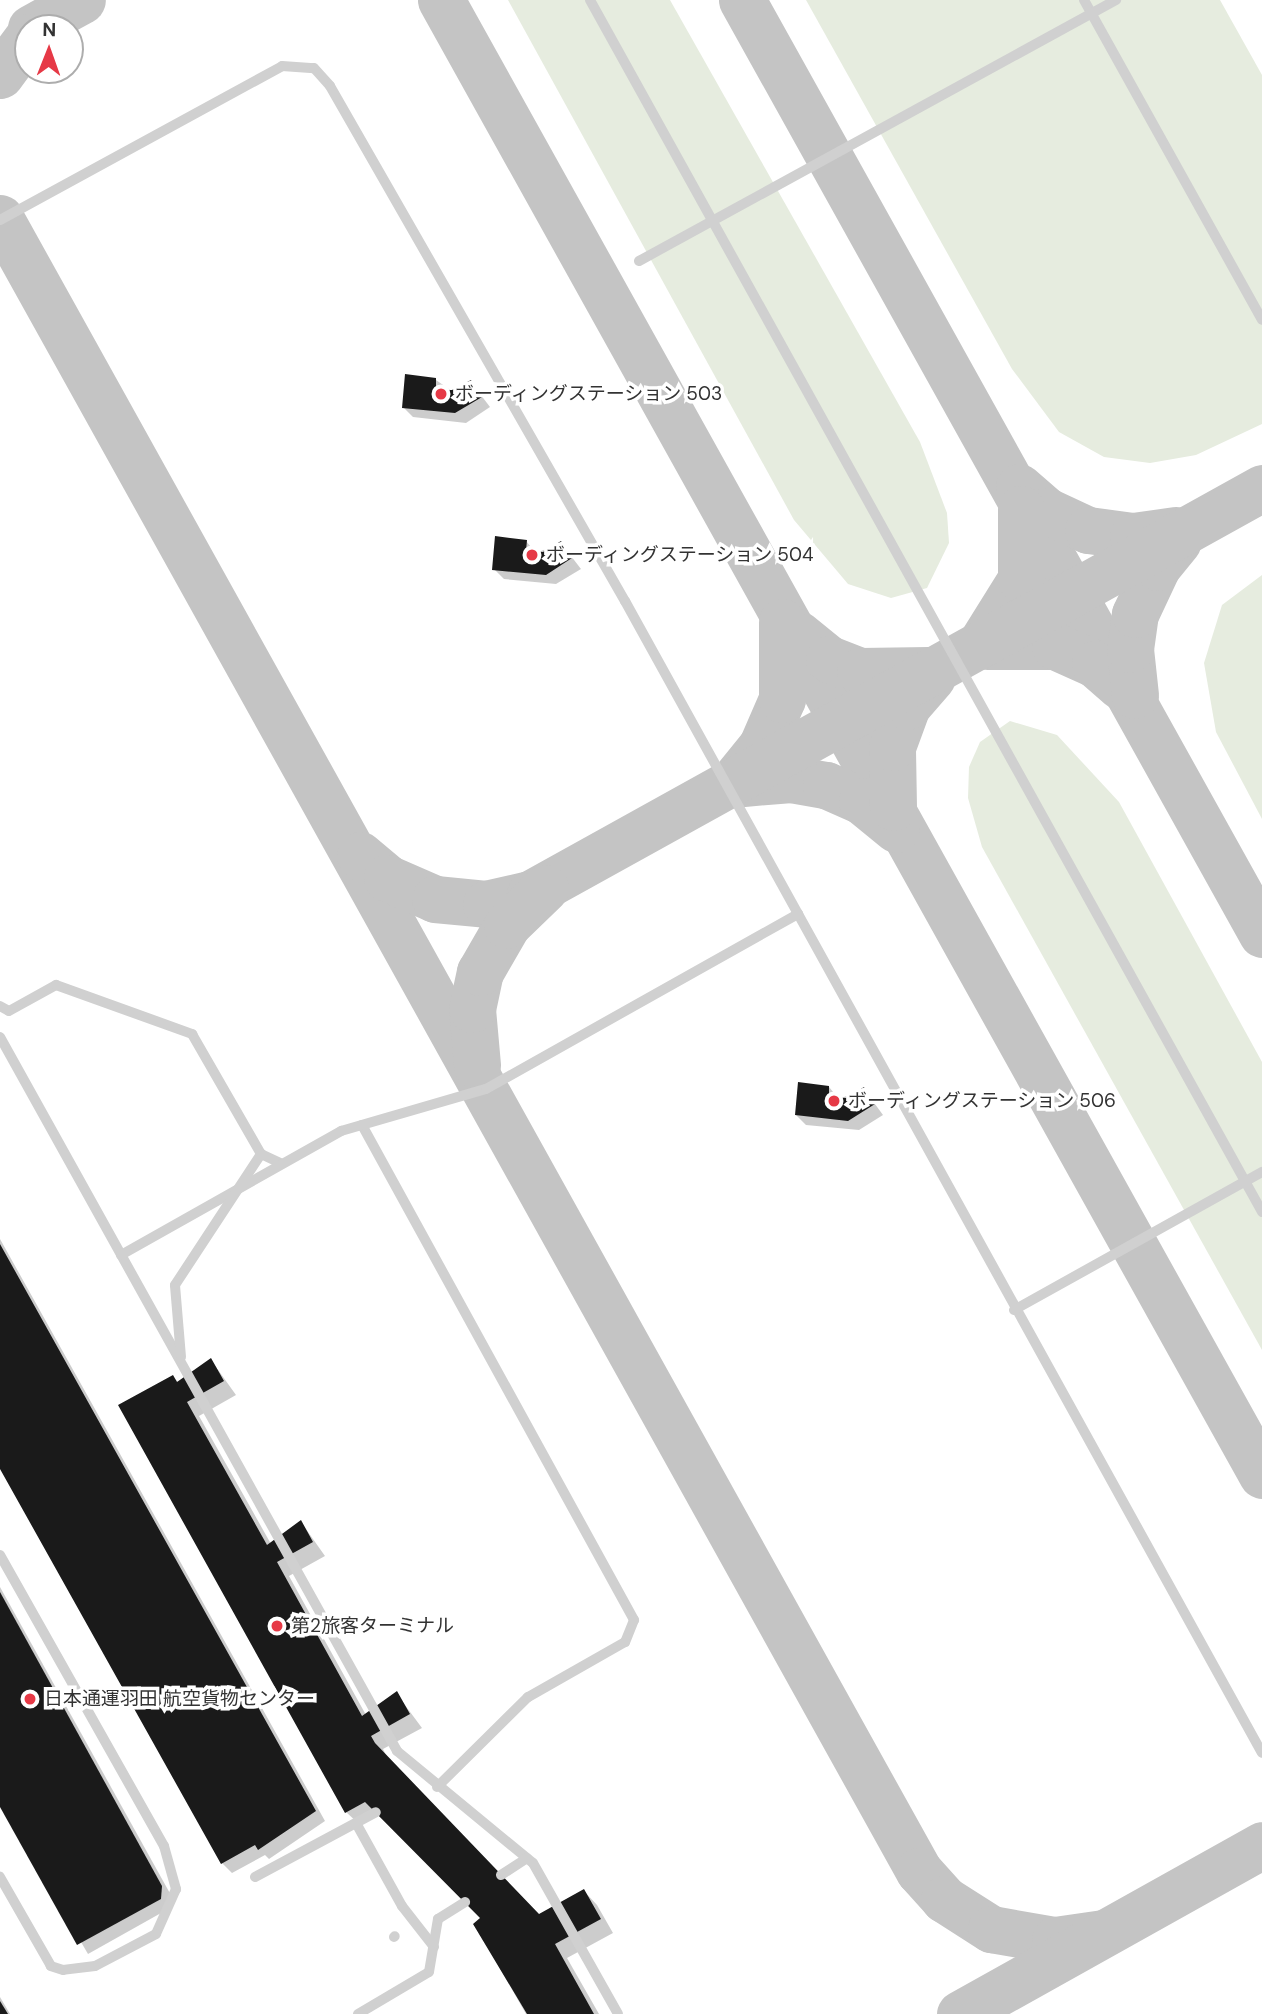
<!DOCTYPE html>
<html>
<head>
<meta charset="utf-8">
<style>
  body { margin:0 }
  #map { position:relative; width:1262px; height:2014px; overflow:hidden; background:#fff; font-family:"DM Sans","Noto Sans JP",sans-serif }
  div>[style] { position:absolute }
  .green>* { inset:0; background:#e6ecdf }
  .shadow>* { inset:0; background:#0003 }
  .taxiway>* { height:47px; margin:-23.5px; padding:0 23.5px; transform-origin:23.5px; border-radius:23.5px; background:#c4c4c4 }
  .building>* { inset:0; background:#1a1a1a }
  .lane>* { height:10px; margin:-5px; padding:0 5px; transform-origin:5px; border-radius:5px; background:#d0d0d0 }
  .dots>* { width:19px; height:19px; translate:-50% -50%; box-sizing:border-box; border:4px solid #fff; border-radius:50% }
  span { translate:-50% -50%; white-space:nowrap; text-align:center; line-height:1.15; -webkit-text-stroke:7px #fff; paint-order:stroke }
  .poi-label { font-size:19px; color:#333 }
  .left { translate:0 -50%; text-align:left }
  .north { position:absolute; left:14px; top:14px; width:70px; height:70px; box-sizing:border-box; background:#fff; border:2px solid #adadad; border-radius:50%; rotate:1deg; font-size:19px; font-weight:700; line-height:28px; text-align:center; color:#333 }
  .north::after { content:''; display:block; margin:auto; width:24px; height:32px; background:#e63946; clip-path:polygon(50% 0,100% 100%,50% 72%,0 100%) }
</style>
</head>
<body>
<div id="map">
  <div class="green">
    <i style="clip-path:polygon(508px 0,670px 0,920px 442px,947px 513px,949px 543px,927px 588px,891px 598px,848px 584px,794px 520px)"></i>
    <i style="clip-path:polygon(806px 0,1220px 0,1262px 75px,1262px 424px,1196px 455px,1150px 463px,1104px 457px,1059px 432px,1012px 369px)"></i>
    <i style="clip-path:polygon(1262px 575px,1262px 819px,1216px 732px,1204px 663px,1222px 605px)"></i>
    <i style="clip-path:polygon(1010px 721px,1057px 735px,1119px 802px,1262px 1062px,1262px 1350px,982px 847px,968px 798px,969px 767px,980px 742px)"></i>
  </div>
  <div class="shadow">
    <i style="clip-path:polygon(436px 380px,453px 392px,471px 382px,490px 407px,466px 423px,413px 417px,403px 407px)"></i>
    <i style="clip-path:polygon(526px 541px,536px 553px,561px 543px,581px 569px,556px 584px,504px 579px,494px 569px)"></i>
    <i style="clip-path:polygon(829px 1087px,839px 1099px,864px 1089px,883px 1115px,859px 1130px,806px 1125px,796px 1115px)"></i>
    <i style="clip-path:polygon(0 1239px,325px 1821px,269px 1859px,265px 1855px,232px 1873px,222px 1863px,0 1465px)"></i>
    <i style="clip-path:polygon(211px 1360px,236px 1395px,199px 1416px,271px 1544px,301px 1522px,325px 1556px,289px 1576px,366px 1715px,396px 1693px,422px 1728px,383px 1749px,388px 1759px,539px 1916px,584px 1891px,597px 1905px,613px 1933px,567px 1958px,599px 2014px,526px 2014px,475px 1925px,483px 1918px,380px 1814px,360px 1825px,346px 1812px,173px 1377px,179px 1383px)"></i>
    <i style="clip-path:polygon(0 1587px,172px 1897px,170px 1908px,88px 1954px,0 1803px)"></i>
    <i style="clip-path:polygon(0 1997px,10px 2014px,0 2014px)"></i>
  </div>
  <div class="taxiway">
    <i style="left:441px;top:0;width:1688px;rotate:60.9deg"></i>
    <i style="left:742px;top:0;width:1069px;rotate:60.89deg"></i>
    <i style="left:31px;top:28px;width:58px;rotate:-28.8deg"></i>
    <i style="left:0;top:75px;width:47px;rotate:-53.6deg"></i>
    <i style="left:0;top:218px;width:1891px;rotate:60.93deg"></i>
    <i style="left:919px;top:1871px;width:38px;rotate:48deg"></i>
    <i style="left:944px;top:1899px;width:56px;rotate:32.6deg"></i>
    <i style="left:991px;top:1929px;width:65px;rotate:9.8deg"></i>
    <i style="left:1055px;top:1940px;width:49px;rotate:-8.3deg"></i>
    <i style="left:1019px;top:487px;width:37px;rotate:41deg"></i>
    <i style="left:1047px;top:511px;width:45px;rotate:24.9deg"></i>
    <i style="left:1088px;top:530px;width:45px;rotate:7.6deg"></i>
    <i style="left:1133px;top:536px;width:43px;rotate:-7.9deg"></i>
    <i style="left:798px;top:634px;width:40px;rotate:39deg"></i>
    <i style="left:829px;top:659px;width:33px;rotate:21deg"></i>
    <i style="left:860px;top:671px;width:69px;rotate:-0.8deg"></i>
    <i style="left:983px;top:640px;width:72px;rotate:-58.1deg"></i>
    <i style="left:1021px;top:579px;width:70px;rotate:-90deg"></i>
    <i style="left:987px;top:646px;width:68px"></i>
    <i style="left:1055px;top:646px;width:44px;rotate:24.2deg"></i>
    <i style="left:1095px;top:664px;width:33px;rotate:41deg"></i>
    <i style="left:1135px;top:695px;width:46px;rotate:-96.2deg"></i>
    <i style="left:1130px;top:649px;width:35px;rotate:-82deg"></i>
    <i style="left:1135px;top:614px;width:52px;rotate:-64.9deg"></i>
    <i style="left:1157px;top:567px;width:33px;rotate:-51deg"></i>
    <i style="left:738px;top:775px;width:38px;rotate:-51deg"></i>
    <i style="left:762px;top:745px;width:50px;rotate:-66.5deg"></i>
    <i style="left:782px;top:699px;width:77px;rotate:-90deg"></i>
    <i style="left:743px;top:783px;width:48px;rotate:-4.8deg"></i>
    <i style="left:791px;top:779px;width:36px;rotate:10deg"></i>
    <i style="left:826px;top:785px;width:39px;rotate:24deg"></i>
    <i style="left:862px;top:801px;width:44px;rotate:39.5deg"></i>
    <i style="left:893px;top:807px;width:60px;rotate:-91deg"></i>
    <i style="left:892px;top:747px;width:44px;rotate:-69.9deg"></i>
    <i style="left:907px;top:706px;width:38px;rotate:-49deg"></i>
    <i style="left:360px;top:855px;width:35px;rotate:40deg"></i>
    <i style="left:387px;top:878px;width:52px;rotate:23.6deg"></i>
    <i style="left:435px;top:899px;width:51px;rotate:5.6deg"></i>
    <i style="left:486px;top:904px;width:45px;rotate:-12.8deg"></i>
    <i style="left:530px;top:894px;width:837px;rotate:-29.01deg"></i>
    <i style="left:477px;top:1065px;width:56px;rotate:-95.1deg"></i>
    <i style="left:472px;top:1009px;width:38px;rotate:-78deg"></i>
    <i style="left:480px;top:972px;width:54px;rotate:-60.1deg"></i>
    <i style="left:507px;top:925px;width:53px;rotate:-44.2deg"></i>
    <i style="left:960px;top:2014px;width:346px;rotate:-29.2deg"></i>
  </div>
  <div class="building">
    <i style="clip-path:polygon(405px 374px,436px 378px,436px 390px,452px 390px,471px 380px,482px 397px,455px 413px,402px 408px)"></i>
    <i style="clip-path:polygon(495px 536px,527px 540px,526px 551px,543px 552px,561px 541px,572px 558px,546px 575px,492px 570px)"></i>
    <i style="clip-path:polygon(798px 1082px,829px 1086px,829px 1097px,846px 1098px,864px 1087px,875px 1104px,848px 1121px,795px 1115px)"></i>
    <i style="clip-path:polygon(0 1244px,316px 1811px,258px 1850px,255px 1845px,221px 1864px,0 1469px)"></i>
    <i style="clip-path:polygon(211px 1358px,224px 1381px,187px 1402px,267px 1545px,301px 1520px,313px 1542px,277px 1562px,362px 1716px,397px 1691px,410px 1714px,371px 1736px,375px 1743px,539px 1914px,584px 1889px,601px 1919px,555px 1944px,594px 2014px,527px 2014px,473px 1924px,480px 1918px,365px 1802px,345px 1813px,118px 1405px,173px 1375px,177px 1382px)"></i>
    <i style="clip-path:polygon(0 1592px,162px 1886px,161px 1899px,77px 1945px,0 1807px)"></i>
    <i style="clip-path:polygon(0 2001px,8px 2014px,0 2014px)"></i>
  </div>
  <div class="lane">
    <i style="left:590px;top:0;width:1386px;rotate:60.99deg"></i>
    <i style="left:1084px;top:0;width:366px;rotate:60.9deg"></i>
    <i style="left:0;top:220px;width:321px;rotate:-28.6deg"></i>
    <i style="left:282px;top:66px;width:32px;rotate:4deg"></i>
    <i style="left:314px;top:68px;width:24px;rotate:48deg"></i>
    <i style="left:330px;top:86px;width:594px;rotate:60.2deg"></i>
    <i style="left:625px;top:601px;width:1316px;rotate:61.06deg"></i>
    <i style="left:639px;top:261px;width:544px;rotate:-28.69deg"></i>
    <i style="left:0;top:1006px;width:10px;rotate:29deg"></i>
    <i style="left:9px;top:1011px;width:54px;rotate:-29deg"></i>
    <i style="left:56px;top:985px;width:145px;rotate:19.8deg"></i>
    <i style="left:192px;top:1034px;width:138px;rotate:60.1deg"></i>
    <i style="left:261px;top:1154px;width:23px;rotate:25deg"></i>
    <i style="left:0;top:1037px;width:817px;rotate:60.92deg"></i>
    <i style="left:397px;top:1751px;width:176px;rotate:39.5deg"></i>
    <i style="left:533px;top:1863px;width:173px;rotate:60.6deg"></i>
    <i style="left:362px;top:1125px;width:565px;rotate:61.21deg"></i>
    <i style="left:634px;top:1620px;width:24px;rotate:112deg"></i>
    <i style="left:625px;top:1642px;width:112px;rotate:150.4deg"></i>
    <i style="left:528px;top:1697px;width:128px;rotate:135.3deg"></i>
    <i style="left:121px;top:1255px;width:253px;rotate:-29.4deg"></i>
    <i style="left:341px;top:1131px;width:151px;rotate:-16.2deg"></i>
    <i style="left:486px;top:1089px;width:358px;rotate:-29.3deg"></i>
    <i style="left:1014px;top:1310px;width:284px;rotate:-29.1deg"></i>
    <i style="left:181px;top:1357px;width:72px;rotate:-94.8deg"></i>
    <i style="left:175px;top:1285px;width:157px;rotate:-56.7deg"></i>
    <i style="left:0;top:1555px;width:334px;rotate:60.6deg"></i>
    <i style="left:164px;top:1846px;width:45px;rotate:74.4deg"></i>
    <i style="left:176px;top:1889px;width:49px;rotate:114deg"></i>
    <i style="left:156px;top:1934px;width:69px;rotate:152.3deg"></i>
    <i style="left:95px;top:1966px;width:32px;rotate:173deg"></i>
    <i style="left:63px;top:1970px;width:13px;rotate:-162deg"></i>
    <i style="left:51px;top:1966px;width:103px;rotate:-119.8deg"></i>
    <i style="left:356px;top:1823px;width:95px;rotate:61deg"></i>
    <i style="left:402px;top:1906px;width:52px;rotate:52deg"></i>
    <i style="left:501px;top:1875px;width:31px;rotate:-33deg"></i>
    <i style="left:255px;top:1877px;width:137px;rotate:-28.2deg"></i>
    <i style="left:394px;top:1937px;width:1px;rotate:-45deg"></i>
    <i style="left:358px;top:2014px;width:82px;rotate:-30.6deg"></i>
    <i style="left:429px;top:1972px;width:54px;rotate:-80.4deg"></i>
    <i style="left:438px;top:1919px;width:32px;rotate:-32deg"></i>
  </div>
  <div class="dots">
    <i style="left:441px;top:394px;background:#e63946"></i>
    <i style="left:532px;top:555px;background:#e63946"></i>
    <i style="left:834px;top:1101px;background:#e63946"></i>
    <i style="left:277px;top:1626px;background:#e63946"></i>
    <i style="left:30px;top:1699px;background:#e63946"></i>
  </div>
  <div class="poi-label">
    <span class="left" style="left:455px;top:394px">ボーディングステーション 503</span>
    <span class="left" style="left:546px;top:555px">ボーディングステーション 504</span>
    <span class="left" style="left:848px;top:1101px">ボーディングステーション 506</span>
    <span class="left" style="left:291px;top:1626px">第2旅客ターミナル</span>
    <span class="left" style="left:44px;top:1699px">日本通運羽田 航空貨物センター</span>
  </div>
  <div class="north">N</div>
</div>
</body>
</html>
